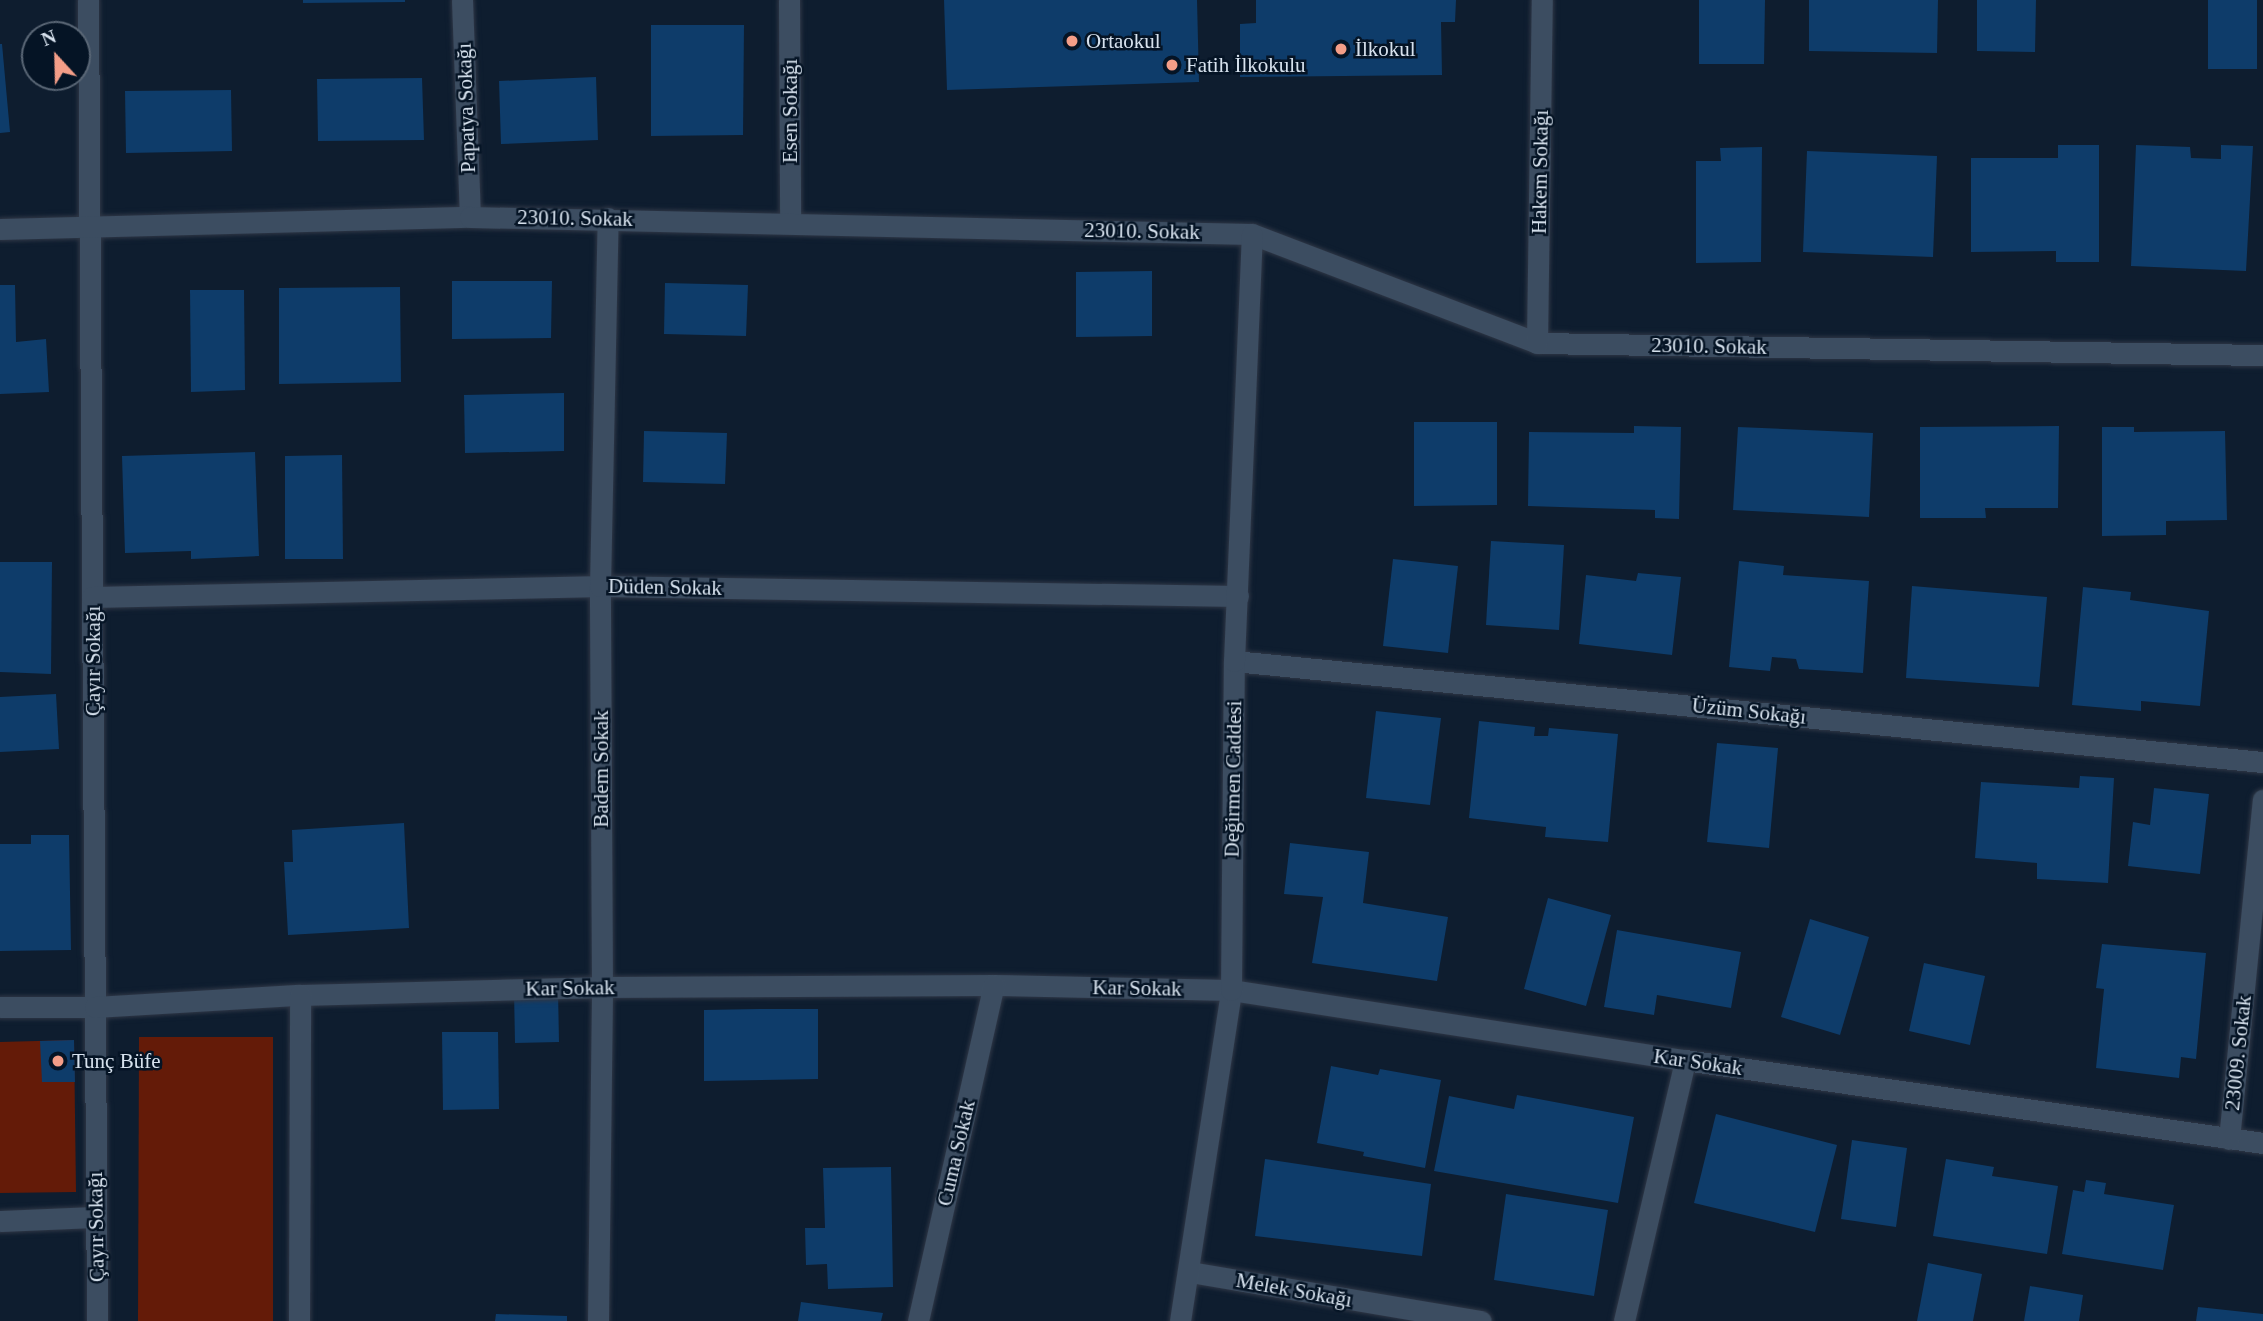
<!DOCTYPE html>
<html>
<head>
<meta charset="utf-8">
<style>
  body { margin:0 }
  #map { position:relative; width:2263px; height:1321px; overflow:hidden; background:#0e1d2f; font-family:Georgia,serif }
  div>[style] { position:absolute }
  .green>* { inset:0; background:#641b08 }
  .building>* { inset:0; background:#0e3c6a }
  .roads { filter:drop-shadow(0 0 2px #2f3746) drop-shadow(0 0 2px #2f3746) }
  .street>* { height:21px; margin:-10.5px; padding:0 10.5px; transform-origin:10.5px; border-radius:10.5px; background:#3c4d61 }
  .dots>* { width:19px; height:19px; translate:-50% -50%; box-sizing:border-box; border:4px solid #051425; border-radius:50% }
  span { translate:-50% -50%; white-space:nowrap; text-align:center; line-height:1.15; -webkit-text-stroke:5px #051425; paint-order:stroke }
  .poi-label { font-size:21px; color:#d7e2ee }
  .left { translate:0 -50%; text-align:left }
  .street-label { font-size:21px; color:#d7e2ee }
  .north { position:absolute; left:21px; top:21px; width:70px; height:70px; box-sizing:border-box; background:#051425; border:2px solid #596675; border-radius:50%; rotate:338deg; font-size:19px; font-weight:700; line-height:28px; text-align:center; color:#d7e2ee }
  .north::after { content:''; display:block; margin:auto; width:24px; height:32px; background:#f49e88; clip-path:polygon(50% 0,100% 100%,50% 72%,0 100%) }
</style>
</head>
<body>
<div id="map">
  <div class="green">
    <i style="clip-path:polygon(139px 1037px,273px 1037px,273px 1321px,138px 1321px)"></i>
    <i style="clip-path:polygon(74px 1040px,76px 1192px,0 1193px,0 1042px)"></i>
  </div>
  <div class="building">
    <i style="clip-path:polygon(303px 0,405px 0,405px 2px,303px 3px)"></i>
    <i style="clip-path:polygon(944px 0,1197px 0,1199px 82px,947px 90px)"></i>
    <i style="clip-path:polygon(1256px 0,1456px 0,1455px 22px,1441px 22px,1442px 75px,1240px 77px,1240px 24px,1256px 23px)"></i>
    <i style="clip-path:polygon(1699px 0,1765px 0,1764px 64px,1699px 64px)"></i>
    <i style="clip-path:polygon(1809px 0,1938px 0,1937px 53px,1809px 51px)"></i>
    <i style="clip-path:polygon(1977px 0,2036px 0,2035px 52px,1977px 51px)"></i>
    <i style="clip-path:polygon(2208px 0,2257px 0,2257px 69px,2208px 69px)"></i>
    <i style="clip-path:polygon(651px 25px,744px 25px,743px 135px,651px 136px)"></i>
    <i style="clip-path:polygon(0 44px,2px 44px,10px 132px,0 133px)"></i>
    <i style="clip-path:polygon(596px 77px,598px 140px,501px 144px,499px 81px)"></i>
    <i style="clip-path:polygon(422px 78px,424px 140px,318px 141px,317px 79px)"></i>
    <i style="clip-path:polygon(231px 90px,232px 151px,126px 153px,125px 91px)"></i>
    <i style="clip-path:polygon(2058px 145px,2099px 145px,2099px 262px,2056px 262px,2056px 251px,1971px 252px,1971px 158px,2058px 158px)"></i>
    <i style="clip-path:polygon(2136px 145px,2190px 147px,2191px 158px,2221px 159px,2221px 145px,2253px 146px,2246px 271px,2131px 266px)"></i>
    <i style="clip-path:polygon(1762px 147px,1761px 262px,1696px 263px,1696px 161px,1721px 161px,1720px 148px)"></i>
    <i style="clip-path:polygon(1807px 151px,1937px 156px,1933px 257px,1803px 252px)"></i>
    <i style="clip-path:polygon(1152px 271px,1152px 336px,1076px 337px,1076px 272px)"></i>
    <i style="clip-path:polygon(452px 281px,552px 281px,551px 338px,452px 339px)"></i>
    <i style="clip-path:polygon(665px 283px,748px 285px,746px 336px,664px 334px)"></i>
    <i style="clip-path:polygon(0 285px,15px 285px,16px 342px,46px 339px,49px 392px,0 394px)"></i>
    <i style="clip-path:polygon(400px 287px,401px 382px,279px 384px,279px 288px)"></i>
    <i style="clip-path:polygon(190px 290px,244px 290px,245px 390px,191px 392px)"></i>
    <i style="clip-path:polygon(564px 393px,564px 451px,465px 453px,464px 395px)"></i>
    <i style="clip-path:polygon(1414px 422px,1497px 422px,1497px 505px,1414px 506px)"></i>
    <i style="clip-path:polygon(1634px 426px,1681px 427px,1679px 519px,1655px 518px,1655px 510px,1528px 506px,1529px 432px,1634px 433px)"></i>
    <i style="clip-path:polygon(2059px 426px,2058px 508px,1985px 508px,1986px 518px,1920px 518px,1920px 427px)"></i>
    <i style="clip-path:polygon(1738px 427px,1873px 433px,1869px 517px,1733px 510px)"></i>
    <i style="clip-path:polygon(2102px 427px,2134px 427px,2134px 432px,2225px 431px,2227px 520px,2166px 521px,2166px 535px,2102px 536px)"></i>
    <i style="clip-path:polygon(644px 431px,727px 433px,725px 484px,643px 482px)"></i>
    <i style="clip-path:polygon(255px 452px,259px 556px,191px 559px,191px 551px,125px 553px,122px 456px)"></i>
    <i style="clip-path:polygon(342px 455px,343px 559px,285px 559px,285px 456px)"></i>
    <i style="clip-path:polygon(1491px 541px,1564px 545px,1559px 630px,1486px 625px)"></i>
    <i style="clip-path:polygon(1393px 559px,1458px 566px,1448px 653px,1383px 646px)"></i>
    <i style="clip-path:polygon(1739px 561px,1784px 566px,1783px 575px,1869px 581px,1863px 673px,1799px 669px,1796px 659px,1772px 657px,1770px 671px,1729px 667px)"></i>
    <i style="clip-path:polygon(0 562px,52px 562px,51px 674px,0 672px)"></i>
    <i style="clip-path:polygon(1638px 573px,1681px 577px,1672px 655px,1579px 644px,1586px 575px,1636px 581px)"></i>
    <i style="clip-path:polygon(1912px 586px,2047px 597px,2039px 687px,1906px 678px)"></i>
    <i style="clip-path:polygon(2083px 587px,2131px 592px,2130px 600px,2209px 611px,2200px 706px,2141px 701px,2141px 711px,2072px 705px)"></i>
    <i style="clip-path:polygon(56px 694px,59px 749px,0 752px,0 697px)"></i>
    <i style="clip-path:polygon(1376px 711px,1441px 718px,1430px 805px,1366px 798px)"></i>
    <i style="clip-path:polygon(1479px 721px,1535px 727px,1534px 736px,1548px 736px,1549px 728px,1618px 734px,1608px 842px,1545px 837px,1546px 827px,1469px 818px)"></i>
    <i style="clip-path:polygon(1717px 743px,1778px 748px,1769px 848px,1707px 842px)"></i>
    <i style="clip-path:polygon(2080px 776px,2114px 778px,2108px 883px,2037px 879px,2037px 863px,1975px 858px,1981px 782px,2079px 788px)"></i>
    <i style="clip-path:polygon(2154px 788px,2209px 794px,2200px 874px,2128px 866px,2133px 822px,2150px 825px)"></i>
    <i style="clip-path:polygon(404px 823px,409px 928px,288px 935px,284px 862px,293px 862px,292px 830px)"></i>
    <i style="clip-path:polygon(31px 835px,69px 835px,71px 950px,0 951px,0 844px,31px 844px)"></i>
    <i style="clip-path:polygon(1290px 843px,1369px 852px,1363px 903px,1448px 917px,1437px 981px,1312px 963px,1323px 897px,1284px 894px)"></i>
    <i style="clip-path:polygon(1548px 898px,1611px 915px,1586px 1006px,1524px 989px)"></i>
    <i style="clip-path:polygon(1810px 919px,1869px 937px,1840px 1035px,1781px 1017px)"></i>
    <i style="clip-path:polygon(1617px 930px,1741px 952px,1731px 1008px,1657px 995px,1654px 1015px,1604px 1007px)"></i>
    <i style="clip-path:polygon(2102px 944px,2206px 953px,2196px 1059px,2181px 1057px,2179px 1078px,2096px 1068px,2104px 989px,2096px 988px)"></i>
    <i style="clip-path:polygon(1924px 963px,1985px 976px,1970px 1045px,1909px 1031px)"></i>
    <i style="clip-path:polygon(558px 990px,559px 1042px,515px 1043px,514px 991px)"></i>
    <i style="clip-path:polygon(759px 1009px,818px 1009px,818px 1079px,704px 1081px,704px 1010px)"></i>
    <i style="clip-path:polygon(442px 1032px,498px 1032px,499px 1109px,443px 1110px)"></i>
    <i style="clip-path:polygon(74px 1040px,75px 1082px,42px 1082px,40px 1041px)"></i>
    <i style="clip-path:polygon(1331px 1066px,1378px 1075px,1380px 1069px,1441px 1080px,1425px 1168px,1363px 1156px,1364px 1152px,1317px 1143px)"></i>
    <i style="clip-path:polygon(1517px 1095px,1634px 1117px,1618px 1203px,1434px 1171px,1449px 1096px,1514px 1109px)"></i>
    <i style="clip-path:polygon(1716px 1114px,1837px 1145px,1815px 1232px,1694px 1203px)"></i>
    <i style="clip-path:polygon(1852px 1140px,1907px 1148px,1896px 1227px,1841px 1219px)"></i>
    <i style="clip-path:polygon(1265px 1159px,1431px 1184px,1422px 1256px,1255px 1236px)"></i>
    <i style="clip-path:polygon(1946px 1159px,1994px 1167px,1992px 1176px,2058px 1186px,2047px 1254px,1933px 1236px)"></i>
    <i style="clip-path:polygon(891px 1167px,893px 1287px,828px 1289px,827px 1264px,806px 1265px,805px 1228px,825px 1228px,823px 1168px)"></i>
    <i style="clip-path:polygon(2086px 1180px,2106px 1183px,2104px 1194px,2174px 1205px,2163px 1270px,2062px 1254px,2073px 1190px,2084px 1192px)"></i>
    <i style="clip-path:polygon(1506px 1194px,1608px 1210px,1594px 1296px,1494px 1280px)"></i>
    <i style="clip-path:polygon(1928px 1263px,1982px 1274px,1973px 1321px,1917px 1321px)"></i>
    <i style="clip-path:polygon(2030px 1286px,2083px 1295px,2079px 1321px,2024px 1321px)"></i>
    <i style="clip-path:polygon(801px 1302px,883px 1313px,881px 1321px,798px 1321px)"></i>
    <i style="clip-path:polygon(2198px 1307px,2263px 1314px,2263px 1321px,2196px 1321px)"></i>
    <i style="clip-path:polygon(496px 1314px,567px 1316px,567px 1321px,495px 1321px)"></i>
  </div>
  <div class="roads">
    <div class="street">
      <i style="left:88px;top:0;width:1321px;rotate:89.61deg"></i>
      <i style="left:462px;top:0;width:217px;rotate:87.9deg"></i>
      <i style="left:789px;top:0;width:223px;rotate:89.7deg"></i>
      <i style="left:0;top:229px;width:470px;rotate:-1.5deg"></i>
      <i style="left:470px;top:217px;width:782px;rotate:1.25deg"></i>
      <i style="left:1252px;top:234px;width:305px;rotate:20.9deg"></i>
      <i style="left:1537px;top:343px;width:726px;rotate:0.95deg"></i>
      <i style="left:1537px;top:343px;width:343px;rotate:-89.2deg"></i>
      <i style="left:92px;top:597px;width:508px;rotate:-1.24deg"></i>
      <i style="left:600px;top:586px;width:638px;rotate:0.9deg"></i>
      <i style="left:1234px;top:661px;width:1034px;rotate:5.61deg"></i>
      <i style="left:0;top:1007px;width:95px"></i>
      <i style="left:95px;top:1007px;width:205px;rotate:-3.4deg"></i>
      <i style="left:300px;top:995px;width:302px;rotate:-1.5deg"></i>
      <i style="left:602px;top:987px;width:392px;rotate:-0.3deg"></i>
      <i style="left:994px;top:985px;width:237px;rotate:1.2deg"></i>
      <i style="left:1231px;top:990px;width:459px;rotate:8.8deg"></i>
      <i style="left:1685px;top:1060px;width:584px;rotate:8.17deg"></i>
      <i style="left:2229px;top:1139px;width:341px;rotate:-84.3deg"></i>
      <i style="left:0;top:1221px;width:95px;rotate:-2.4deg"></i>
      <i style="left:1190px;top:1272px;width:295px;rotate:9.6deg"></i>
      <i style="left:299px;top:1321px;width:326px;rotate:-89.8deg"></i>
      <i style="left:598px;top:1321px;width:334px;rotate:-89.3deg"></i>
      <i style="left:602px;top:987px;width:401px;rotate:-90.3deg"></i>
      <i style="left:600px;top:586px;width:368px;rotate:-88.8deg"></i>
      <i style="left:918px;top:1321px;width:344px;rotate:-77.3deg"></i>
      <i style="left:1180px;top:1321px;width:335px;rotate:-81.2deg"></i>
      <i style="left:1231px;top:990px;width:329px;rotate:-89.5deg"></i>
      <i style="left:1234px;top:661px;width:427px;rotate:-87.6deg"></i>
      <i style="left:1624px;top:1321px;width:268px;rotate:-76.8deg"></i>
    </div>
  </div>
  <div class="dots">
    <i style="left:1072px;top:41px;background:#f49e88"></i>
    <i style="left:1341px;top:49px;background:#f49e88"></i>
    <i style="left:1172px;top:65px;background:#f49e88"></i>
    <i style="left:58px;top:1061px;background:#f49e88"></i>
  </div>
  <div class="poi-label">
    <span class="left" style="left:1086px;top:41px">Ortaokul</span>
    <span class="left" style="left:1355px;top:49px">İlkokul</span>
    <span class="left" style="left:1186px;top:65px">Fatih İlkokulu</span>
    <span class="left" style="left:72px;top:1061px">Tunç Büfe</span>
  </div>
  <div class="street-label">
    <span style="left:466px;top:108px;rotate:-92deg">Papatya Sokağı</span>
    <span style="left:790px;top:111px;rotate:-90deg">Esen Sokağı</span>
    <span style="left:1540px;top:172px;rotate:-89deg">Hakem Sokağı</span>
    <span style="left:575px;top:218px;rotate:1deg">23010. Sokak</span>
    <span style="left:1142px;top:231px;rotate:1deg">23010. Sokak</span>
    <span style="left:1709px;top:346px;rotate:1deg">23010. Sokak</span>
    <span style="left:665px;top:587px;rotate:1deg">Düden Sokak</span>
    <span style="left:93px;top:661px;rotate:-90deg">Çayır Sokağı</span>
    <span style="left:1749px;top:711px;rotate:6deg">Üzüm Sokağı</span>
    <span style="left:601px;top:769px;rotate:-90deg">Badem Sokak</span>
    <span style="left:1233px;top:779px;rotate:-89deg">Değirmen Caddesi</span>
    <span style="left:570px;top:988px;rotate:-1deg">Kar Sokak</span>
    <span style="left:1137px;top:988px;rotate:1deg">Kar Sokak</span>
    <span style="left:2238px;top:1053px;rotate:-84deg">23009. Sokak</span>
    <span style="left:1698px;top:1062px;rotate:8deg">Kar Sokak</span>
    <span style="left:956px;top:1153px;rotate:-77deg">Cuma Sokak</span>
    <span style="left:96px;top:1227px;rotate:-91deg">Çayır Sokağı</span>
    <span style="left:1294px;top:1290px;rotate:10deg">Melek Sokağı</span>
  </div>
  <div class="north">N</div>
</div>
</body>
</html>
